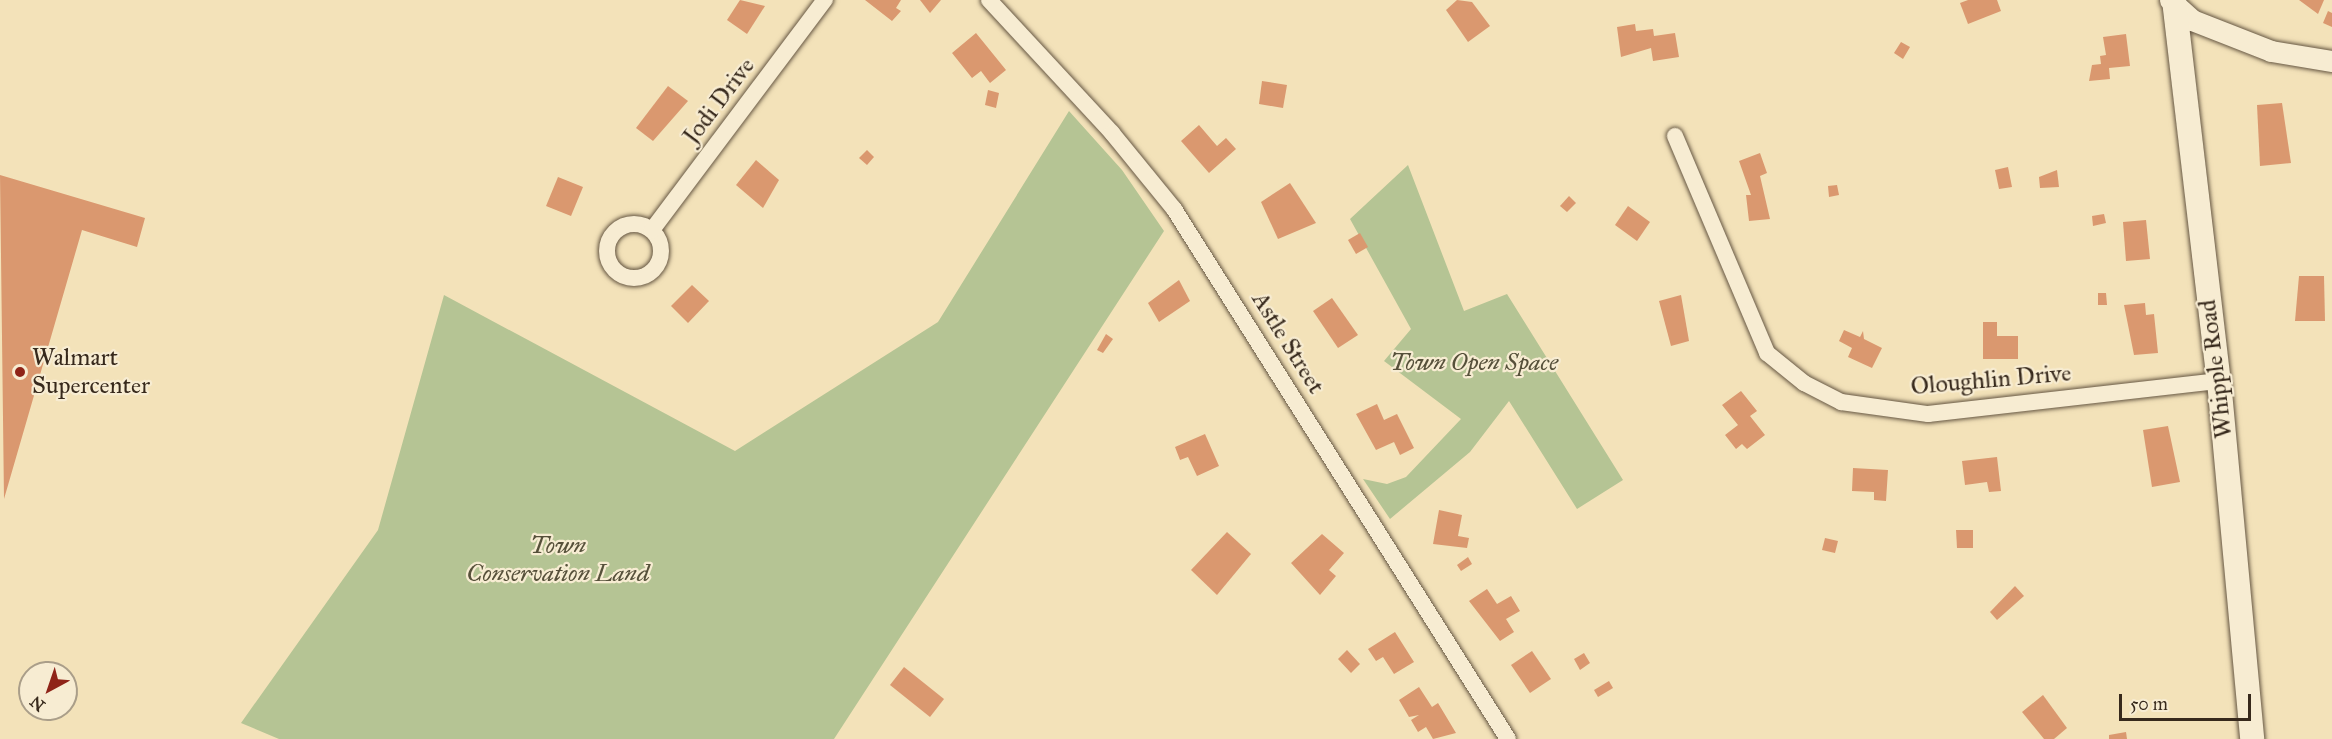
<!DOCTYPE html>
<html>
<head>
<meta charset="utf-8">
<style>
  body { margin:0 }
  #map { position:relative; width:2332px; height:739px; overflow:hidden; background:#f3e2b9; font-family:"IM FELL Great Primer",serif }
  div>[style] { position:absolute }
  .green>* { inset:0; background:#b5c494 }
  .building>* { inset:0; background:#da986f }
  .roads { filter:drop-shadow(0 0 2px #665743) drop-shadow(0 0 2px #665743) }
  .minor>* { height:16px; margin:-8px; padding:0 8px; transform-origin:8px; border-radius:8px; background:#f7ecd2 }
  .minor>.ring { margin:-8px; padding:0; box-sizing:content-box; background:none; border:16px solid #f7ecd2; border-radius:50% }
  .tertiary>* { height:21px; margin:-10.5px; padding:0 10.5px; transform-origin:10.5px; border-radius:10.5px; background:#f7ecd2 }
  .secondary>* { height:24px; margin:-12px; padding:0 12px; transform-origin:12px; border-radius:12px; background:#f7ecd2 }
  .dots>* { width:16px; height:16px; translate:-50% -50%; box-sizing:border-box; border:3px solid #f7ecd2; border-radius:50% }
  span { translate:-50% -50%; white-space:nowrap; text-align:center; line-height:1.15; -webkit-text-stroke:4.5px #f7ecd2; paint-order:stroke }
  .street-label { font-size:24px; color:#37291c }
  .poi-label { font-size:24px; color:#37291c }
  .left { translate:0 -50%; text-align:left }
  .park-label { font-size:24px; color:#56503a; font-style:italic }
  .north { position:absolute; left:18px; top:661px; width:60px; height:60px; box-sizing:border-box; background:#f7ecd2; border:2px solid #aa9e89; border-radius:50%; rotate:220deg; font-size:16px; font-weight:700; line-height:24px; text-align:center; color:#37291c }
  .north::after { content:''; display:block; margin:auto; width:21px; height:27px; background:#8f2418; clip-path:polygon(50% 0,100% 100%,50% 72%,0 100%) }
  .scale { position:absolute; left:2119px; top:694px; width:132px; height:27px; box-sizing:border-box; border:3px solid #37291c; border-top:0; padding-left:8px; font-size:18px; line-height:21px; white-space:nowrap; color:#37291c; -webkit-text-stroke:4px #f7ecd2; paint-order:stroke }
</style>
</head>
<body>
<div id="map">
  <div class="green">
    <i style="clip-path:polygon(1069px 111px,1122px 170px,1164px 231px,834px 739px,279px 739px,241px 723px,378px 530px,444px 295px,735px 451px,938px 322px)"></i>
    <i style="clip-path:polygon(1408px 165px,1464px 311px,1507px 294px,1623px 480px,1577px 509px,1509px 401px,1470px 452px,1390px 519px,1363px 479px,1387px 484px,1406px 477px,1461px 419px,1384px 361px,1411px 329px,1350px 219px)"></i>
  </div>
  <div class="building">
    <i style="clip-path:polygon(740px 0,765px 6px,747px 34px,727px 20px)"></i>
    <i style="clip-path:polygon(865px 0,901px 0,896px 8px,901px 11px,892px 21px)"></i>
    <i style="clip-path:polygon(920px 0,941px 0,930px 13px)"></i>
    <i style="clip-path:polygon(1457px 0,1472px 2px,1490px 26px,1468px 42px,1446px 10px)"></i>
    <i style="clip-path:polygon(1968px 0,1997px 0,2001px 11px,1968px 24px,1960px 3px)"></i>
    <i style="clip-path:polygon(2299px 0,2324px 0,2318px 14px)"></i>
    <i style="clip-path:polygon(2328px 11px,2332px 13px,2332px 27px,2323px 23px)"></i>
    <i style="clip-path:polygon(1635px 24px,1636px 31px,1653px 29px,1654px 36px,1675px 33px,1679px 57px,1653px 61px,1651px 48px,1621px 57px,1617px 27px)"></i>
    <i style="clip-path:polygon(976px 33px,1006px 70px,990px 83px,981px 71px,972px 78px,952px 53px)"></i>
    <i style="clip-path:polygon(2126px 34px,2130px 66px,2109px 68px,2110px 79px,2089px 81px,2092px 65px,2101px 64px,2100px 56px,2106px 55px,2103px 37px)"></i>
    <i style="clip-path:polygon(1901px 42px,1910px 47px,1903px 59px,1894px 53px)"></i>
    <i style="clip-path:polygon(1262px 81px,1287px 85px,1283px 108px,1259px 104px)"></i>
    <i style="clip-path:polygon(668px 86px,688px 101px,653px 141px,636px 128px)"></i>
    <i style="clip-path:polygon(988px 90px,999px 93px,996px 108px,985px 105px)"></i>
    <i style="clip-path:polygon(2282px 103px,2291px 163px,2260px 166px,2257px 105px)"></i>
    <i style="clip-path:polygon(1199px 125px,1217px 146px,1226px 138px,1236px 149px,1209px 173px,1181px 141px)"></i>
    <i style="clip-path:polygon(867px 150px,874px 157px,867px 165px,859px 158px)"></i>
    <i style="clip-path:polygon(1760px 153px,1767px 173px,1760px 176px,1770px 219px,1749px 221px,1746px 195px,1751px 195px,1739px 161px)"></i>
    <i style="clip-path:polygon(756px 160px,779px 180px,763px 208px,736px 185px)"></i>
    <i style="clip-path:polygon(2008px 167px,2012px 187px,1999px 189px,1995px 170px)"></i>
    <i style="clip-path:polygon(2057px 170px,2059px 187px,2040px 188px,2039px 177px)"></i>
    <i style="clip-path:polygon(0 175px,145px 218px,137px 247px,82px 230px,4px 499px)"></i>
    <i style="clip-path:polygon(558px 177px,583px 187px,571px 216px,546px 206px)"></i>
    <i style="clip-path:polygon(1290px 183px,1316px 223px,1278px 239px,1261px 202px)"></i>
    <i style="clip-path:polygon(1837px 185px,1839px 195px,1829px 197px,1828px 186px)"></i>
    <i style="clip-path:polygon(1569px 196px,1576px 203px,1567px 212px,1560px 206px)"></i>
    <i style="clip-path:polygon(1628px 206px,1650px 222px,1637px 241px,1615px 225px)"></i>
    <i style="clip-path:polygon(2104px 214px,2106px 223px,2093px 226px,2092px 216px)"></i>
    <i style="clip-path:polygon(2146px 220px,2150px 259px,2126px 261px,2123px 222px)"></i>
    <i style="clip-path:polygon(1360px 233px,1368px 247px,1356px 254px,1348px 240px)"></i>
    <i style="clip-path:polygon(2299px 276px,2324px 276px,2325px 321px,2295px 321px)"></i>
    <i style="clip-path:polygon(1179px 280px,1190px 301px,1159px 322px,1148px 303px)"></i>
    <i style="clip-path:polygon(692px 285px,709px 301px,688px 323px,671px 306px)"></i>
    <i style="clip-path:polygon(2098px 293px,2106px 293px,2107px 305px,2098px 305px)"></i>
    <i style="clip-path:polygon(1681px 295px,1689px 341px,1671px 346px,1659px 301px)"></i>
    <i style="clip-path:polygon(1332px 298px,1358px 335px,1338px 348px,1313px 311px)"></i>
    <i style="clip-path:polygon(2145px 303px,2146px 315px,2154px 314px,2158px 353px,2134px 355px,2124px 305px)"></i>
    <i style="clip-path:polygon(1983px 322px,1997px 322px,1997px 336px,2018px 336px,2018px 359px,1983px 359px)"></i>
    <i style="clip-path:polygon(1844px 330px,1860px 337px,1863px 331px,1864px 339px,1882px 348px,1872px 368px,1848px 357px,1852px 348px,1839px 341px)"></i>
    <i style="clip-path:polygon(1106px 334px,1113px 339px,1103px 353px,1097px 350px)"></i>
    <i style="clip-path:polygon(1741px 391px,1757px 411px,1750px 416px,1765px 435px,1747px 449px,1742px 444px,1736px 449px,1725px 435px,1738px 425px,1722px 405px)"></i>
    <i style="clip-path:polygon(1377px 404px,1384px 420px,1397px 414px,1414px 448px,1400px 455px,1394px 442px,1376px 450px,1356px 414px)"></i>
    <i style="clip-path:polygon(2168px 426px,2180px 482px,2152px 487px,2143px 430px)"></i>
    <i style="clip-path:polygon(1205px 434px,1219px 466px,1197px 476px,1188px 457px,1180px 460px,1175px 447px)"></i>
    <i style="clip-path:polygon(1997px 457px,2001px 491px,1989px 492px,1987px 482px,1965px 485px,1962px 461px)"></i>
    <i style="clip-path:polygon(1853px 468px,1888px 470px,1886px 501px,1874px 500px,1874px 492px,1852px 491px)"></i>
    <i style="clip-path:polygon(1439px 510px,1462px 515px,1458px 536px,1469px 538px,1467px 548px,1433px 544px)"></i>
    <i style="clip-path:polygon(1956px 530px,1973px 530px,1973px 548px,1957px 548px)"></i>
    <i style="clip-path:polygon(1227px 532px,1251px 554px,1217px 595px,1191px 570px)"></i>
    <i style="clip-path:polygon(1322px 534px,1344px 553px,1329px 570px,1336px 576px,1320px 595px,1291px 563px)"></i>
    <i style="clip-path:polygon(1825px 538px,1838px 541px,1835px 553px,1822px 550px)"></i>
    <i style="clip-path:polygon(1468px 557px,1472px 564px,1461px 571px,1457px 565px)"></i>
    <i style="clip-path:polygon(2015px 586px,2024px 596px,1997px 620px,1990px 612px)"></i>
    <i style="clip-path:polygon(1487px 589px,1497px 604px,1511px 596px,1520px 611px,1506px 619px,1514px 632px,1500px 641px,1469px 601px)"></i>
    <i style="clip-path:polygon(1395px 632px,1414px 662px,1394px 674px,1383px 657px,1376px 661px,1368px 649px)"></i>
    <i style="clip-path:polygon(1347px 650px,1360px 664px,1351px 673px,1338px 659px)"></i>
    <i style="clip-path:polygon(1532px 651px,1551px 679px,1530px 693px,1511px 665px)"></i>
    <i style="clip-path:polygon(1584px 653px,1590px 663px,1580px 670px,1574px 659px)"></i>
    <i style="clip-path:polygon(904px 667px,944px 699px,930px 717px,890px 685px)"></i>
    <i style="clip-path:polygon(1609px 681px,1613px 688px,1598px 697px,1594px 690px)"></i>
    <i style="clip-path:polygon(1419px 687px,1432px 707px,1438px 703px,1456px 733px,1433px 739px,1426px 727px,1418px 732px,1411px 720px,1419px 715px,1409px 717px,1399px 700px)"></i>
    <i style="clip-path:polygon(2043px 695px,2067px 728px,2054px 739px,2044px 739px,2022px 712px)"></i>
    <i style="clip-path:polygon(2126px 732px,2127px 739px,2109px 739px,2109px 735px)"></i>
  </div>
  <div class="roads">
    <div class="minor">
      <i style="left:989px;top:0;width:181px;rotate:47.2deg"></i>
      <i style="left:1112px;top:133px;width:98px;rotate:50.8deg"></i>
      <i style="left:1174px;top:209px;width:626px;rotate:57.78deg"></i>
      <i style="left:1675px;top:136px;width:236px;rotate:67deg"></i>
      <i style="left:1767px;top:353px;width:48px;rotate:39deg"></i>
      <i style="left:1804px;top:383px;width:42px;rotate:27.2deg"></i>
      <i style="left:1841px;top:402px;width:88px;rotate:7.9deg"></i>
      <i style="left:1928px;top:414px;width:293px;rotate:-6.5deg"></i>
      <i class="ring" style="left:607px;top:224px;width:38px;height:38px"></i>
      <i style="left:652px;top:230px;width:288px;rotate:-53.1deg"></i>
    </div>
    <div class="tertiary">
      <i style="left:2170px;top:0;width:30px;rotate:42deg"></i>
      <i style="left:2192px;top:20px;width:85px;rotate:21.4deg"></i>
      <i style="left:2271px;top:51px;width:62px;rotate:9.3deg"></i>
    </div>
    <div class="secondary">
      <i style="left:2174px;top:0;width:384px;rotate:83.3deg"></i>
      <i style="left:2219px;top:381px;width:360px;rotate:84.7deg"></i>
    </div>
  </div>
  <div class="dots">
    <i style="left:20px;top:372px;background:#8f2418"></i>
  </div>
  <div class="street-label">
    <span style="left:719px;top:101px;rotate:-53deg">Jodi Drive</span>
    <span style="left:1288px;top:343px;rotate:58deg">Astle Street</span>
    <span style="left:2216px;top:369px;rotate:-97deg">Whipple Road</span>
    <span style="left:1991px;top:380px;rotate:-5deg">Oloughlin Drive</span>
  </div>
  <div class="poi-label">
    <span class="left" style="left:32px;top:372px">Walmart<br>Supercenter</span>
  </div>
  <div class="park-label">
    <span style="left:1474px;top:363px">Town Open Space</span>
    <span style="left:558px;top:560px">Town<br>Conservation Land</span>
  </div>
  <div class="north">N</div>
  <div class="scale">50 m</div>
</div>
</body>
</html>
